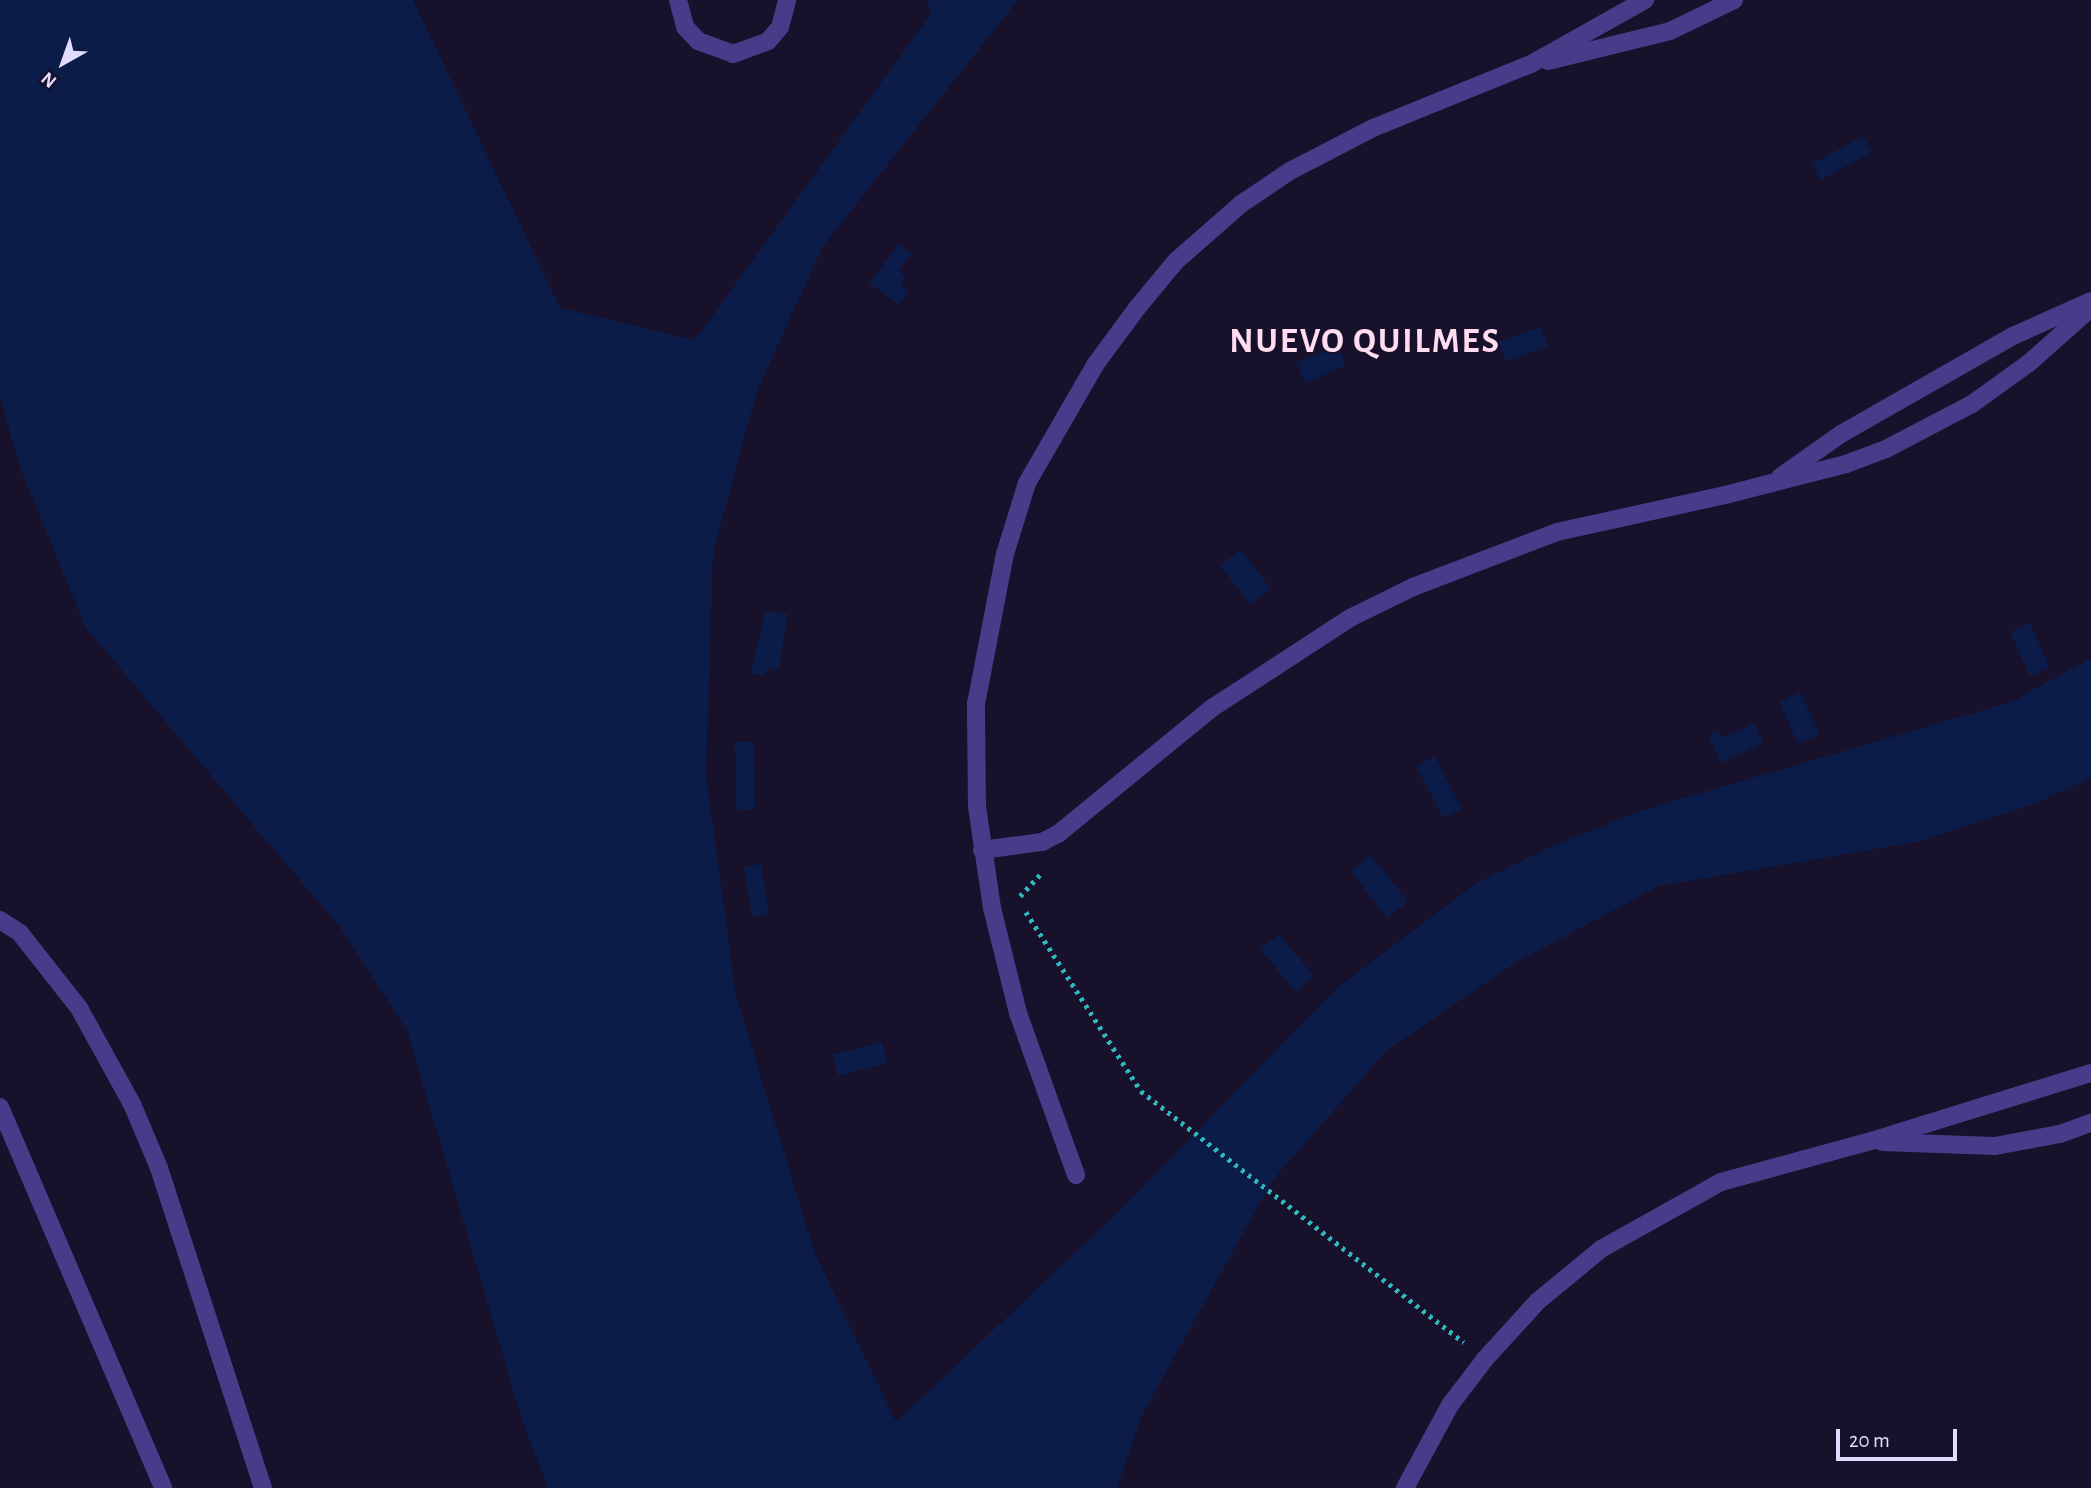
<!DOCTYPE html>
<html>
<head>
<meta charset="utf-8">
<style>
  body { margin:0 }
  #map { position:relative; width:2091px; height:1488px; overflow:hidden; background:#18112b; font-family:"Alegreya Sans",sans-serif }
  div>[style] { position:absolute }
  .water>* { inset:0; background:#0b1c49 }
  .path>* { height:4.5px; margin-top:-2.25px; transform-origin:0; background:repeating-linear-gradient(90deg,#31b8bd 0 3.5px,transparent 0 8.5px) }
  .street>* { height:18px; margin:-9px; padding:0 9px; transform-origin:9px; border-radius:9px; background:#463c89 }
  span { translate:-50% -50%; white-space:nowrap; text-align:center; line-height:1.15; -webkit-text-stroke:5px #18112b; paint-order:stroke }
  .district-label { font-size:35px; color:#ffdcef; font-weight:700; letter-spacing:2px }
  .north { position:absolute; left:28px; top:28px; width:70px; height:70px; -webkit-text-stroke:5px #18112b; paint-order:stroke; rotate:220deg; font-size:19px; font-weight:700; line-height:28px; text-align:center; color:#e2dbff }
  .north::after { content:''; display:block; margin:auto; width:24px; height:32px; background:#e2dbff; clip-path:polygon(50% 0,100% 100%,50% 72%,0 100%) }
  .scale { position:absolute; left:1836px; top:1429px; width:121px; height:32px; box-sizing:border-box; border:4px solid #e2dbff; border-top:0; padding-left:9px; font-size:21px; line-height:24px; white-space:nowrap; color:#e2dbff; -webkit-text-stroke:5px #18112b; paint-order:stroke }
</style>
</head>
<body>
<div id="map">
  <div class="water">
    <i style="clip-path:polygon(0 0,413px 0,560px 308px,695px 340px,930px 15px,928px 0,1018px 0,823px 246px,757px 391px,713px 553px,706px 775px,736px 995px,815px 1254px,896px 1422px,1114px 1216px,1336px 989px,1478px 882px,1557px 844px,1643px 810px,2011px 702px,2091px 658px,2091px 778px,2032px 805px,1916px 842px,1659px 886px,1515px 963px,1386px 1051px,1272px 1181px,1141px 1417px,1117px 1488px,548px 1488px,522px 1420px,407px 1030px,339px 926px,86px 628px,20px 468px,0 397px)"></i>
    <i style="clip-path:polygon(1863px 136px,1872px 152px,1821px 180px,1812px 164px)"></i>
    <i style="clip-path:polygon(899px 244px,912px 253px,899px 271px,906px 277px,900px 285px,909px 292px,899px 305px,869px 283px)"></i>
    <i style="clip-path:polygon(1540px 327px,1548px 346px,1506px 362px,1498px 342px)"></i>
    <i style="clip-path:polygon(1338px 346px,1346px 366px,1305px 383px,1296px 363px)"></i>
    <i style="clip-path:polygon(1241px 550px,1271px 589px,1250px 604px,1220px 565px)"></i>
    <i style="clip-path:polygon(766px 611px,788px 614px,779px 670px,767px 668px,765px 676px,750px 673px)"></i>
    <i style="clip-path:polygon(2030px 623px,2050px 668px,2030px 676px,2010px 632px)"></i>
    <i style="clip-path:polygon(1800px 692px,1820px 734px,1798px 744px,1779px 702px)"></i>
    <i style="clip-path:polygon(1754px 723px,1763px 743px,1721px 763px,1708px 736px,1718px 730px,1722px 738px)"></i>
    <i style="clip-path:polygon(735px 742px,754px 742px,755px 810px,736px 809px)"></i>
    <i style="clip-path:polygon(1435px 756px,1462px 809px,1443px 818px,1416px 766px)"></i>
    <i style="clip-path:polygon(1371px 855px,1408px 902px,1387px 918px,1351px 871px)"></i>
    <i style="clip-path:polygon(761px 864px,769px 914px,752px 917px,744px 867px)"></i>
    <i style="clip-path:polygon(1279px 934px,1314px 976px,1296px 992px,1260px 949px)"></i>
    <i style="clip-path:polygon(882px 1042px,888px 1063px,838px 1076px,832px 1055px)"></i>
  </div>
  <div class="path">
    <i style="left:1020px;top:896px;width:33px;rotate:-47deg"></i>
    <i style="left:1026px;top:912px;width:213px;rotate:57.3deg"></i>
    <i style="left:1141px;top:1091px;width:409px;rotate:37.9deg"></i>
  </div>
  <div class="street">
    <i style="left:678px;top:0;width:28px;rotate:75deg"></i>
    <i style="left:685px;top:27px;width:19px;rotate:47deg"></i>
    <i style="left:698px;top:41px;width:37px;rotate:20deg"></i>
    <i style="left:733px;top:54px;width:37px;rotate:-20deg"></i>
    <i style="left:768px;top:41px;width:18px;rotate:-49deg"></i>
    <i style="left:780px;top:27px;width:28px;rotate:-75deg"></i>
    <i style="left:1548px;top:61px;width:126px;rotate:-13.8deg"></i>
    <i style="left:1670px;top:31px;width:71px;rotate:-25.8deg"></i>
    <i style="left:1780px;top:477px;width:75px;rotate:-35.2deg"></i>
    <i style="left:1841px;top:434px;width:198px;rotate:-29.7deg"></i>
    <i style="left:2013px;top:336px;width:85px;rotate:-24.2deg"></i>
    <i style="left:982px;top:850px;width:61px;rotate:-7.6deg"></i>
    <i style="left:1042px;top:842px;width:18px;rotate:-27deg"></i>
    <i style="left:1058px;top:834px;width:199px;rotate:-39.3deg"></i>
    <i style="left:1212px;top:708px;width:165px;rotate:-33.1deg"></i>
    <i style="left:1350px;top:618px;width:70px;rotate:-26.2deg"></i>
    <i style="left:1413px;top:587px;width:154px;rotate:-20.9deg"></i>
    <i style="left:1557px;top:532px;width:172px;rotate:-12.4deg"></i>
    <i style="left:1725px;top:495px;width:125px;rotate:-14.4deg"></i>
    <i style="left:1846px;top:464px;width:43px;rotate:-20.6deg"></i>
    <i style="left:1886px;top:449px;width:97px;rotate:-27.6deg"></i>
    <i style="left:1972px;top:404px;width:70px;rotate:-35.7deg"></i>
    <i style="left:2029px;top:363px;width:83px;rotate:-41.6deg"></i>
    <i style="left:0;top:920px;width:24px;rotate:33deg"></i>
    <i style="left:20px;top:933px;width:95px;rotate:51.8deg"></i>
    <i style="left:79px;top:1008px;width:110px;rotate:61.1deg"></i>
    <i style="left:132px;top:1104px;width:69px;rotate:67.1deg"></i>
    <i style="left:159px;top:1168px;width:336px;rotate:72deg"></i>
    <i style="left:0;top:1107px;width:414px;rotate:66.8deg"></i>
    <i style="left:1882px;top:1142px;width:113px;rotate:2deg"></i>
    <i style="left:1995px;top:1146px;width:66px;rotate:-10.5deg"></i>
    <i style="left:2060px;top:1134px;width:33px;rotate:-20deg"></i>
    <i style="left:1076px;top:1175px;width:172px;rotate:-109.7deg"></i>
    <i style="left:1018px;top:1013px;width:108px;rotate:-103.9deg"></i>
    <i style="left:992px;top:908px;width:102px;rotate:-98.4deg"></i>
    <i style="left:977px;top:807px;width:103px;rotate:-90.6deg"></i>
    <i style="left:976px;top:704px;width:153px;rotate:-79.1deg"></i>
    <i style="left:1005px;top:554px;width:74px;rotate:-72.8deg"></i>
    <i style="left:1027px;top:483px;width:136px;rotate:-60deg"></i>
    <i style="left:1095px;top:365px;width:71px;rotate:-53.6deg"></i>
    <i style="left:1137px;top:308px;width:61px;rotate:-50.3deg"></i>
    <i style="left:1176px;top:261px;width:86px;rotate:-41.2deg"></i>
    <i style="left:1241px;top:204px;width:59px;rotate:-34deg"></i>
    <i style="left:1290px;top:171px;width:93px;rotate:-27.4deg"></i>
    <i style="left:1373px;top:128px;width:170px;rotate:-22.1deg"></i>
    <i style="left:1531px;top:64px;width:131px;rotate:-29.3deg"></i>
    <i style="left:1405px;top:1488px;width:94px;rotate:-61.5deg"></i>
    <i style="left:1450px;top:1405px;width:58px;rotate:-52.7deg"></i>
    <i style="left:1485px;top:1359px;width:79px;rotate:-47.6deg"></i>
    <i style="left:1538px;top:1301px;width:82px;rotate:-39.5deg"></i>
    <i style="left:1601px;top:1249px;width:137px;rotate:-29.2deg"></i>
    <i style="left:1721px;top:1182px;width:156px;rotate:-15.3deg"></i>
    <i style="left:1871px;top:1141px;width:230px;rotate:-17.2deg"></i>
  </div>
  <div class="district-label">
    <span style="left:1365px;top:342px">NUEVO QUILMES</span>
  </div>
  <div class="north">N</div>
  <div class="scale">20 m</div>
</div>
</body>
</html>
